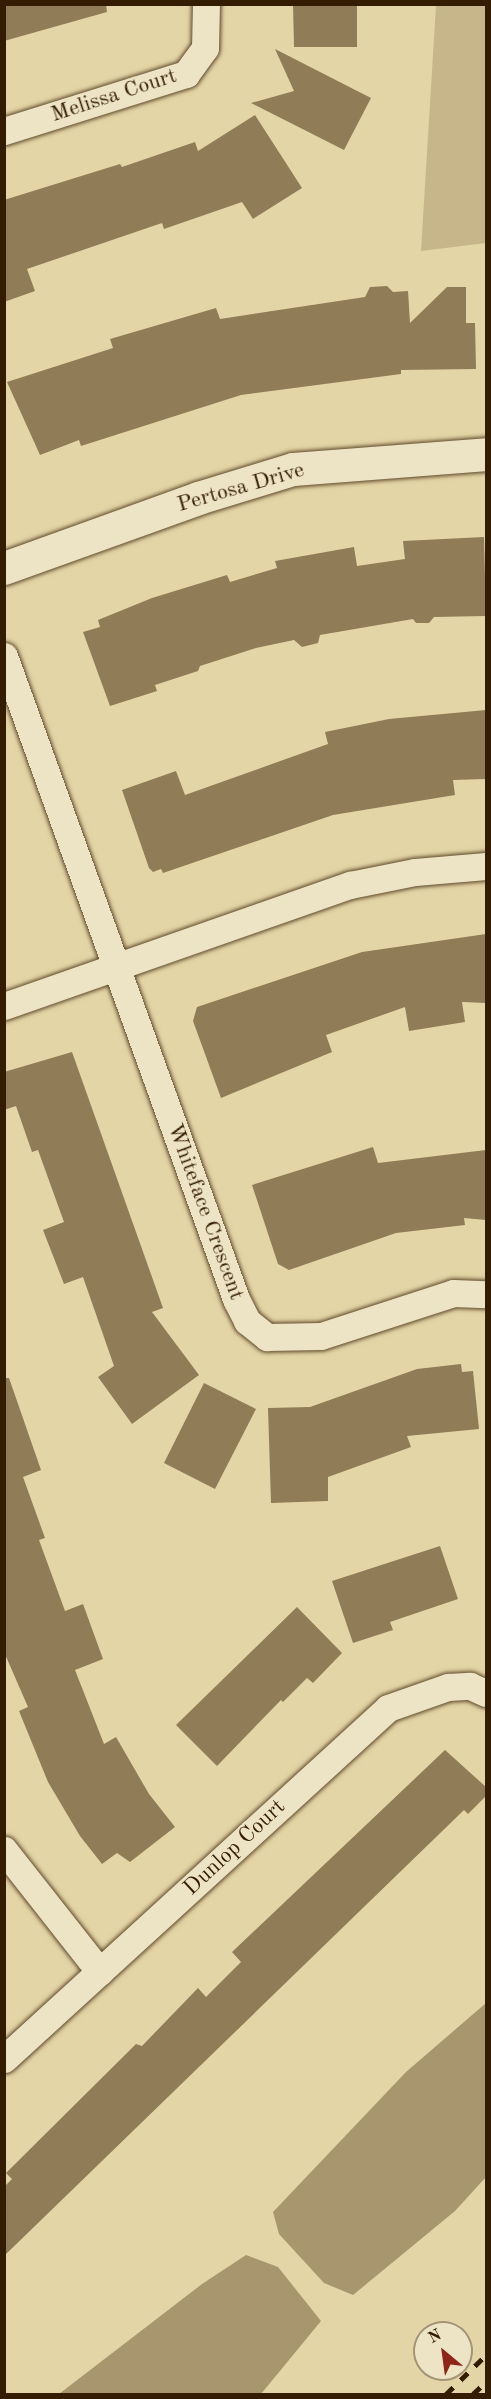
<!DOCTYPE html>
<html>
<head>
<meta charset="utf-8">
<style>
  body { margin:0 }
  #map { position:relative; width:491px; height:2399px; overflow:hidden; background:#e4d5a6; font-family:"Old Standard TT",serif }
  div>[style] { position:absolute }
  .green>* { inset:0; background:#c6b68a }
  .water>* { inset:0; background:#a8966e }
  .building>* { inset:0; background:#907c57 }
  .roads { filter:drop-shadow(0 0 2px #604a2b) drop-shadow(0 0 2px #604a2b) }
  .street>* { height:27px; margin:-13.5px; padding:0 13.5px; transform-origin:13.5px; border-radius:13.5px; background:#ede4c5 }
  .secondary>* { height:33px; margin:-16.5px; padding:0 16.5px; transform-origin:16.5px; border-radius:16.5px; background:#ede4c5 }
  .rail>* { height:4.5px; margin-top:-2.25px; transform-origin:0; background:repeating-linear-gradient(90deg,#341c02 0 10px,transparent 0 20px) }
  span { translate:-50% -50%; white-space:nowrap; text-align:center; line-height:1.15; -webkit-text-stroke:4.5px #ede4c5; paint-order:stroke }
  .street-label { font-size:22px; color:#341c02 }
  .frame { position:absolute; inset:0; border:6px solid #341c02; pointer-events:none }
  .north { position:absolute; left:413px; top:2321px; width:60px; height:60px; box-sizing:border-box; background:#ede4c5; border:2px solid #a39477; border-radius:50%; rotate:331deg; font-size:16px; font-weight:700; line-height:24px; text-align:center; color:#341c02 }
  .north::after { content:''; display:block; margin:auto; width:21px; height:27px; background:#8f2418; clip-path:polygon(50% 0,100% 100%,50% 72%,0 100%) }
</style>
</head>
<body>
<div id="map">
  <div class="green">
    <i style="clip-path:polygon(436px 5px,486px 5px,486px 243px,421px 251px)"></i>
  </div>
  <div class="water">
    <i style="clip-path:polygon(486px 2003px,486px 2177px,455px 2211px,353px 2295px,324px 2283px,279px 2234px,273px 2212px,406px 2072px)"></i>
    <i style="clip-path:polygon(246px 2255px,278px 2267px,321px 2321px,261px 2394px,59px 2394px,202px 2284px)"></i>
  </div>
  <div class="building">
    <i style="clip-path:polygon(4px 4px,106px 4px,107px 12px,4px 41px)"></i>
    <i style="clip-path:polygon(293px 4px,357px 4px,357px 47px,294px 47px)"></i>
    <i style="clip-path:polygon(275px 49px,371px 98px,344px 150px,251px 103px,294px 91px)"></i>
    <i style="clip-path:polygon(255px 115px,302px 188px,253px 219px,242px 202px,164px 229px,162px 223px,27px 269px,35px 291px,4px 302px,4px 200px,120px 164px,122px 167px,195px 142px,198px 151px)"></i>
    <i style="clip-path:polygon(387px 286px,393px 292px,408px 291px,410px 323px,447px 287px,466px 287px,466px 323px,475px 323px,476px 369px,401px 370px,401px 374px,241px 395px,81px 446px,79px 440px,40px 455px,7px 382px,113px 348px,110px 339px,216px 308px,220px 319px,365px 297px,370px 287px)"></i>
    <i style="clip-path:polygon(484px 537px,486px 616px,434px 617px,429px 623px,416px 623px,413px 619px,320px 635px,318px 643px,302px 647px,294px 640px,256px 648px,200px 666px,198px 671px,155px 685px,157px 691px,110px 706px,83px 632px,100px 627px,98px 620px,152px 598px,227px 575px,230px 582px,277px 568px,275px 561px,354px 547px,357px 566px,405px 559px,403px 541px)"></i>
    <i style="clip-path:polygon(486px 710px,486px 779px,453px 780px,455px 795px,333px 815px,163px 873px,161px 869px,153px 872px,149px 868px,122px 790px,176px 771px,185px 795px,328px 744px,325px 732px,389px 719px)"></i>
    <i style="clip-path:polygon(486px 934px,486px 1003px,462px 1002px,465px 1022px,409px 1031px,405px 1007px,326px 1035px,332px 1052px,221px 1098px,193px 1021px,197px 1007px,362px 952px)"></i>
    <i style="clip-path:polygon(72px 1052px,163px 1308px,152px 1312px,199px 1375px,132px 1424px,98px 1377px,114px 1366px,83px 1277px,64px 1284px,43px 1230px,64px 1222px,38px 1150px,32px 1152px,16px 1106px,4px 1110px,4px 1072px)"></i>
    <i style="clip-path:polygon(373px 1147px,378px 1163px,486px 1150px,486px 1220px,464px 1218px,465px 1225px,396px 1233px,289px 1270px,278px 1264px,252px 1185px)"></i>
    <i style="clip-path:polygon(461px 1364px,462px 1372px,473px 1371px,479px 1429px,407px 1436px,411px 1447px,328px 1477px,328px 1501px,271px 1503px,268px 1408px,310px 1407px,417px 1369px)"></i>
    <i style="clip-path:polygon(4px 1378px,9px 1378px,41px 1470px,23px 1477px,45px 1538px,39px 1540px,65px 1611px,83px 1604px,103px 1659px,75px 1670px,104px 1744px,116px 1737px,149px 1794px,175px 1827px,130px 1862px,117px 1853px,102px 1864px,80px 1836px,48px 1782px,19px 1711px,28px 1707px,4px 1652px)"></i>
    <i style="clip-path:polygon(204px 1383px,256px 1409px,215px 1489px,164px 1463px)"></i>
    <i style="clip-path:polygon(440px 1546px,458px 1599px,390px 1622px,393px 1630px,353px 1643px,332px 1581px)"></i>
    <i style="clip-path:polygon(297px 1607px,342px 1653px,313px 1683px,307px 1678px,283px 1702px,281px 1700px,217px 1766px,176px 1725px)"></i>
    <i style="clip-path:polygon(445px 1750px,486px 1787px,486px 1796px,468px 1814px,464px 1810px,4px 2256px,4px 2187px,12px 2179px,6px 2173px,136px 2044px,142px 2046px,198px 1988px,206px 1997px,241px 1962px,232px 1952px)"></i>
  </div>
  <div class="roads">
    <div class="street">
      <i style="left:4px;top:131px;width:191px;rotate:-17.4deg"></i>
      <i style="left:186px;top:74px;width:32px;rotate:-54deg"></i>
      <i style="left:205px;top:48px;width:44px;rotate:-88.7deg"></i>
      <i style="left:4px;top:656px;width:684px;rotate:70.16deg"></i>
      <i style="left:236px;top:1299px;width:25px;rotate:63deg"></i>
      <i style="left:247px;top:1321px;width:26px;rotate:39deg"></i>
      <i style="left:267px;top:1337px;width:54px;rotate:-1.1deg"></i>
      <i style="left:321px;top:1336px;width:139px;rotate:-18deg"></i>
      <i style="left:453px;top:1293px;width:33px;rotate:2deg"></i>
      <i style="left:4px;top:1006px;width:367px;rotate:-19.3deg"></i>
      <i style="left:350px;top:885px;width:66px;rotate:-11.3deg"></i>
      <i style="left:415px;top:872px;width:71px;rotate:-4.8deg"></i>
      <i style="left:4px;top:1850px;width:155px;rotate:51.8deg"></i>
      <i style="left:4px;top:2059px;width:520px;rotate:-42.43deg"></i>
      <i style="left:388px;top:1708px;width:64px;rotate:-19.3deg"></i>
      <i style="left:448px;top:1687px;width:22px;rotate:-3deg"></i>
      <i style="left:470px;top:1686px;width:17px;rotate:24deg"></i>
    </div>
    <div class="secondary">
      <i style="left:4px;top:568px;width:206px;rotate:-19.8deg"></i>
      <i style="left:198px;top:498px;width:99px;rotate:-17deg"></i>
      <i style="left:293px;top:469px;width:194px;rotate:-4.4deg"></i>
    </div>
  </div>
  <div class="rail">
    <i style="left:446px;top:2394px;width:56px;rotate:-44.3deg"></i>
    <i style="left:473px;top:2394px;width:18px;rotate:-43deg"></i>
  </div>
  <div class="street-label">
    <span style="left:114px;top:96px;rotate:-18deg">Melissa Court</span>
    <span style="left:241px;top:488px;rotate:-16deg">Pertosa Drive</span>
    <span style="left:205px;top:1212px;rotate:70deg">Whiteface Crescent</span>
    <span style="left:235px;top:1848px;rotate:-43deg">Dunlop Court</span>
  </div>
  <div class="frame"></div>
  <div class="north">N</div>
</div>
</body>
</html>
